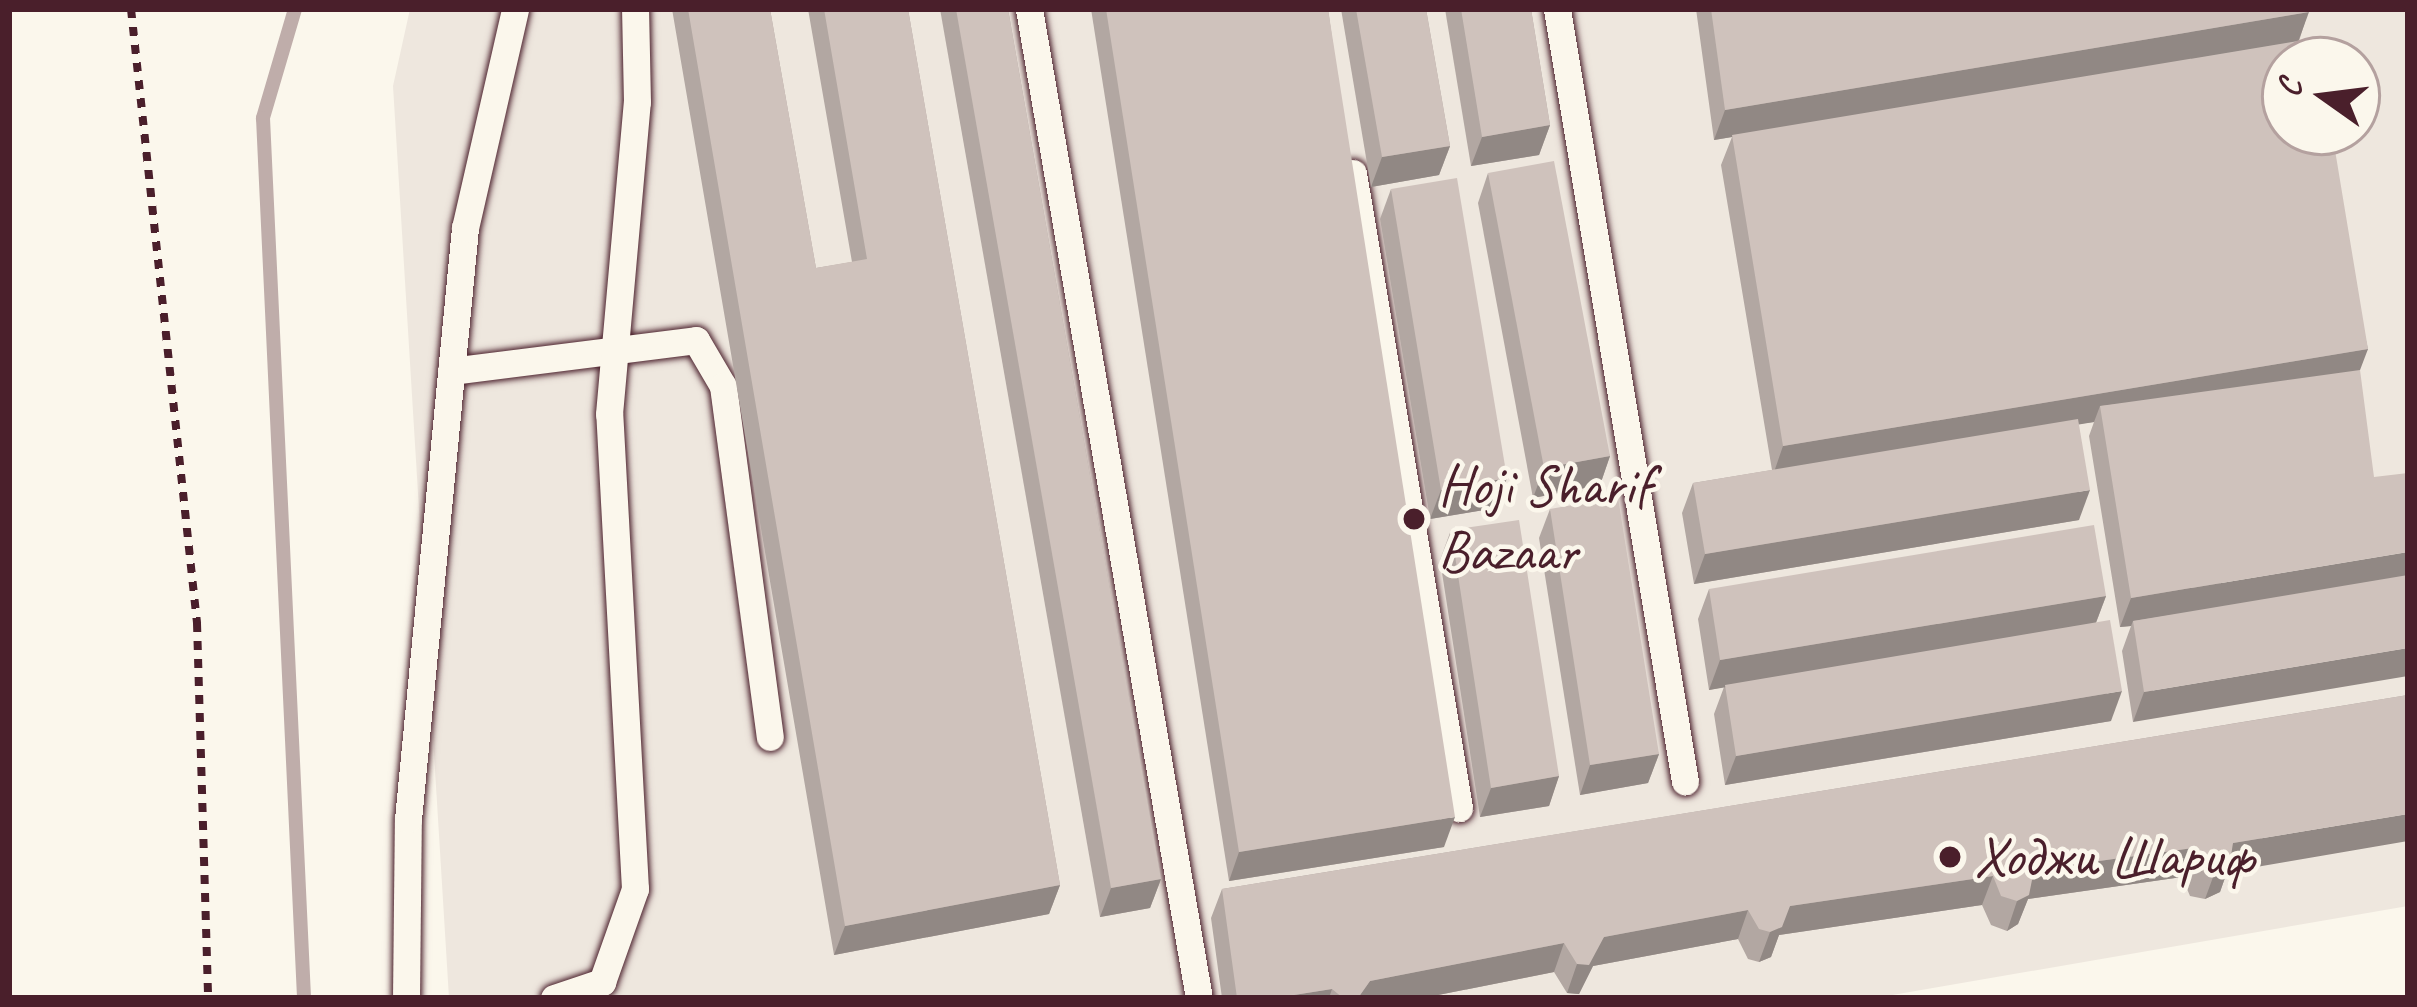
<!DOCTYPE html>
<html>
<head>
<meta charset="utf-8">
<style>
  body { margin:0 }
  #map { position:relative; width:2417px; height:1007px; overflow:hidden; background:#fbf7ec; font-family:Caveat,sans-serif }
  div>[style] { position:absolute }
  .built>* { inset:0; background:#eee7de }
  .stream>* { height:14px; margin:-7px; padding:0 7px; transform-origin:7px; border-radius:7px; background:#bfadaa }
  .path>* { height:8px; margin-top:-4px; transform-origin:0; background:repeating-linear-gradient(90deg,#4a1f2b 0 9px,transparent 0 18px) }
  .roads { filter:drop-shadow(0 0 3px #4a1f2b) drop-shadow(0 0 3px #4a1f2b) }
  .lane>* { height:27px; margin:-13.5px; padding:0 13.5px; transform-origin:13.5px; border-radius:13.5px; background:#fbf7ec }
  .wall>* { inset:0; background:#b2a7a2 }
  .shaded-wall>* { inset:0; background:#918884 }
  .building>* { inset:0; background:#cfc2bc }
  .dots>* { width:33px; height:33px; translate:-50% -50%; box-sizing:border-box; border:6px solid #fbf7ec; border-radius:50% }
  span { translate:-50% -50%; white-space:nowrap; text-align:center; line-height:1.15; -webkit-text-stroke:9px #fbf7ec; paint-order:stroke }
  .poi-label { font-size:57px; color:#4a1f2b }
  .left { translate:0 -50%; text-align:left }
  .frame { position:absolute; inset:0; border:12px solid #4a1f2b; pointer-events:none }
  .north { position:absolute; left:2261px; top:36px; width:120px; height:120px; box-sizing:border-box; background:#fbf7ec; border:3px solid #b4a19f; border-radius:50%; rotate:284deg; font-size:33px; font-weight:700; line-height:48px; text-align:center; color:#4a1f2b }
  .north::after { content:''; display:block; margin:auto; width:42px; height:54px; background:#4a1f2b; clip-path:polygon(50% 0,100% 100%,50% 72%,0 100%) }
</style>
</head>
<body>
<div id="map">
  <div class="built">
    <i style="clip-path:polygon(evenodd,410px 9px,2408px 9px,2408px 906px,1875px 998px,449px 998px,393px 86px,410px 9px,2285px 60px,2357px 60px,2357px 132px,2285px 132px,2285px 60px)"></i>
  </div>
  <div class="stream">
    <i style="left:295px;top:9px;width:114px;rotate:106.4deg"></i>
    <i style="left:263px;top:118px;width:881px;rotate:87.33deg"></i>
  </div>
  <div class="path">
    <i style="left:131px;top:9px;width:618px;rotate:83.86deg"></i>
    <i style="left:197px;top:623px;width:375px;rotate:88.3deg"></i>
  </div>
  <div class="roads">
    <div class="lane">
      <i style="left:1029px;top:9px;width:1004px;rotate:80.25deg"></i>
      <i style="left:1557px;top:9px;width:783px;rotate:80.59deg"></i>
      <i style="left:1353px;top:173px;width:644px;rotate:80.52deg"></i>
      <i style="left:451px;top:371px;width:247px;rotate:-7.2deg"></i>
      <i style="left:696px;top:340px;width:53px;rotate:59.6deg"></i>
      <i style="left:723px;top:386px;width:354px;rotate:82.4deg"></i>
      <i style="left:406px;top:998px;width:179px;rotate:-89.4deg"></i>
      <i style="left:408px;top:819px;width:594px;rotate:-84.49deg"></i>
      <i style="left:465px;top:228px;width:225px;rotate:-77.1deg"></i>
      <i style="left:554px;top:998px;width:51px;rotate:-18.4deg"></i>
      <i style="left:602px;top:982px;width:99px;rotate:-70.5deg"></i>
      <i style="left:635px;top:889px;width:476px;rotate:-93.1deg"></i>
      <i style="left:609px;top:414px;width:313px;rotate:-84.9deg"></i>
      <i style="left:637px;top:102px;width:93px;rotate:-91.2deg"></i>
    </div>
  </div>
  <div class="wall">
    <i style="clip-path:polygon(672px 9px,770px 9px,816px 268px,852px 262px,808px 9px,908px 9px,1060px 885px,1049px 914px,834px 955px)"></i>
    <i style="clip-path:polygon(940px 9px,1008px 9px,1161px 879px,1150px 908px,1100px 917px)"></i>
    <i style="clip-path:polygon(1091px 9px,1328px 9px,1444px 847px,1229px 881px)"></i>
    <i style="clip-path:polygon(1341px 9px,1426px 9px,1450px 146px,1439px 175px,1371px 187px)"></i>
    <i style="clip-path:polygon(1445px 9px,1531px 9px,1550px 125px,1539px 155px,1471px 166px)"></i>
    <i style="clip-path:polygon(1696px 9px,2309px 9px,2299px 41px,2368px 349px,2133px 722px,2122px 651px,2131px 626px,2120px 627px,2089px 436px,2094px 422px,2078px 424px,2079px 520px,1694px 584px,1682px 513px,1693px 483px,1772px 470px,1721px 165px,1732px 137px,1714px 140px)"></i>
    <i style="clip-path:polygon(1488px 173px,1610px 456px,1600px 485px,1533px 498px,1478px 203px)"></i>
    <i style="clip-path:polygon(1391px 189px,1507px 478px,1496px 508px,1430px 519px,1380px 219px)"></i>
    <i style="clip-path:polygon(1550px 509px,1659px 754px,1648px 783px,1580px 795px,1539px 538px)"></i>
    <i style="clip-path:polygon(1451px 530px,1559px 776px,1549px 806px,1480px 817px,1440px 560px)"></i>
    <i style="clip-path:polygon(1709px 589px,2106px 596px,2096px 623px,2111px 721px,1725px 785px,1714px 714px,1724px 687px,1709px 690px,1698px 619px)"></i>
    <i style="clip-path:polygon(2408px 695px,2227px 872px,2220px 892px,2205px 899px,2190px 896px,2182px 877px,2028px 899px,2018px 924px,2007px 931px,1991px 925px,1982px 905px,1779px 935px,1771px 957px,1759px 962px,1748px 959px,1738px 939px,1593px 966px,1579px 994px,1567px 993px,1554px 972px,1423px 998px,1222px 998px,1211px 918px,1222px 889px)"></i>
  </div>
  <div class="shaded-wall">
    <i style="clip-path:polygon(2309px 12px,2298px 42px,1714px 140px,1725px 110px)"></i>
    <i style="clip-path:polygon(1550px 125px,1539px 155px,1471px 166px,1482px 137px)"></i>
    <i style="clip-path:polygon(1450px 146px,1439px 175px,1371px 187px,1382px 157px)"></i>
    <i style="clip-path:polygon(2368px 349px,2357px 378px,2100px 406px,2094px 422px,1773px 475px,1783px 446px)"></i>
    <i style="clip-path:polygon(1610px 456px,1600px 485px,1533px 498px,1544px 468px)"></i>
    <i style="clip-path:polygon(1507px 478px,1496px 508px,1430px 519px,1441px 490px)"></i>
    <i style="clip-path:polygon(2090px 490px,2079px 520px,1694px 584px,1705px 554px)"></i>
    <i style="clip-path:polygon(2408px 552px,2408px 579px,2133px 621px,2131px 626px,2120px 627px,2131px 598px)"></i>
    <i style="clip-path:polygon(2106px 596px,2095px 625px,1709px 690px,1720px 660px)"></i>
    <i style="clip-path:polygon(2408px 648px,2408px 676px,2133px 722px,2144px 692px)"></i>
    <i style="clip-path:polygon(2122px 691px,2111px 721px,1725px 785px,1736px 756px)"></i>
    <i style="clip-path:polygon(1659px 754px,1648px 783px,1580px 795px,1590px 765px)"></i>
    <i style="clip-path:polygon(1559px 776px,1549px 806px,1480px 817px,1491px 788px)"></i>
    <i style="clip-path:polygon(2408px 814px,2408px 841px,2227px 872px,2220px 892px,2205px 899px,2216px 869px,2233px 843px)"></i>
    <i style="clip-path:polygon(1455px 817px,1444px 847px,1229px 881px,1239px 852px)"></i>
    <i style="clip-path:polygon(2193px 848px,2182px 877px,2028px 899px,2018px 924px,2007px 931px,2017px 901px,2034px 870px)"></i>
    <i style="clip-path:polygon(1993px 876px,1982px 905px,1779px 935px,1771px 957px,1759px 962px,1770px 932px,1790px 906px)"></i>
    <i style="clip-path:polygon(1161px 879px,1150px 908px,1100px 917px,1111px 888px)"></i>
    <i style="clip-path:polygon(1060px 885px,1049px 914px,834px 955px,845px 926px)"></i>
    <i style="clip-path:polygon(1748px 910px,1738px 939px,1593px 966px,1579px 994px,1567px 993px,1577px 964px,1604px 937px)"></i>
    <i style="clip-path:polygon(1564px 943px,1554px 972px,1423px 998px,1358px 998px,1370px 981px)"></i>
    <i style="clip-path:polygon(1332px 989px,1329px 998px,1275px 998px)"></i>
  </div>
  <div class="building">
    <i style="clip-path:polygon(688px 9px,770px 9px,816px 268px,867px 259px,824px 9px,908px 9px,1060px 885px,845px 926px)"></i>
    <i style="clip-path:polygon(956px 9px,1008px 9px,1161px 879px,1111px 888px)"></i>
    <i style="clip-path:polygon(1106px 9px,1328px 9px,1455px 817px,1239px 852px)"></i>
    <i style="clip-path:polygon(1356px 9px,1426px 9px,1450px 146px,1382px 157px)"></i>
    <i style="clip-path:polygon(1461px 9px,1531px 9px,1550px 125px,1482px 137px)"></i>
    <i style="clip-path:polygon(1711px 9px,2309px 9px,2309px 12px,1725px 110px)"></i>
    <i style="clip-path:polygon(2316px 38px,2320px 60px,2285px 60px,2285px 132px,2332px 132px,2368px 349px,1783px 446px,1732px 135px)"></i>
    <i style="clip-path:polygon(1554px 161px,1610px 456px,1544px 468px,1488px 173px)"></i>
    <i style="clip-path:polygon(1457px 178px,1507px 478px,1441px 490px,1391px 189px)"></i>
    <i style="clip-path:polygon(2360px 370px,2374px 477px,2408px 473px,2408px 552px,2131px 598px,2100px 406px)"></i>
    <i style="clip-path:polygon(2078px 419px,2090px 490px,1705px 554px,1693px 483px)"></i>
    <i style="clip-path:polygon(1618px 497px,1659px 754px,1590px 765px,1550px 509px)"></i>
    <i style="clip-path:polygon(1519px 520px,1559px 776px,1491px 788px,1451px 530px)"></i>
    <i style="clip-path:polygon(2094px 525px,2106px 596px,1720px 660px,1709px 589px)"></i>
    <i style="clip-path:polygon(2408px 575px,2408px 648px,2144px 692px,2133px 621px)"></i>
    <i style="clip-path:polygon(2110px 620px,2122px 691px,1736px 756px,1725px 685px)"></i>
    <i style="clip-path:polygon(2408px 695px,2408px 814px,2233px 843px,2230px 862px,2216px 869px,2200px 866px,2193px 848px,2034px 870px,2029px 895px,2017px 901px,2001px 896px,1993px 876px,1790px 906px,1782px 927px,1770px 932px,1759px 929px,1748px 910px,1604px 937px,1589px 965px,1577px 964px,1564px 943px,1370px 981px,1358px 998px,1343px 998px,1332px 989px,1275px 998px,1237px 998px,1222px 889px)"></i>
  </div>
  <div class="dots">
    <i style="left:1414px;top:519px;background:#4a1f2b"></i>
    <i style="left:1950px;top:857px;background:#4a1f2b"></i>
  </div>
  <div class="poi-label">
    <span class="left" style="left:1438px;top:519px">Hoji Sharif<br>Bazaar</span>
    <span class="left" style="left:1974px;top:857px">Ходжи Шариф</span>
  </div>
  <div class="frame"></div>
  <div class="north">С</div>
</div>
</body>
</html>
